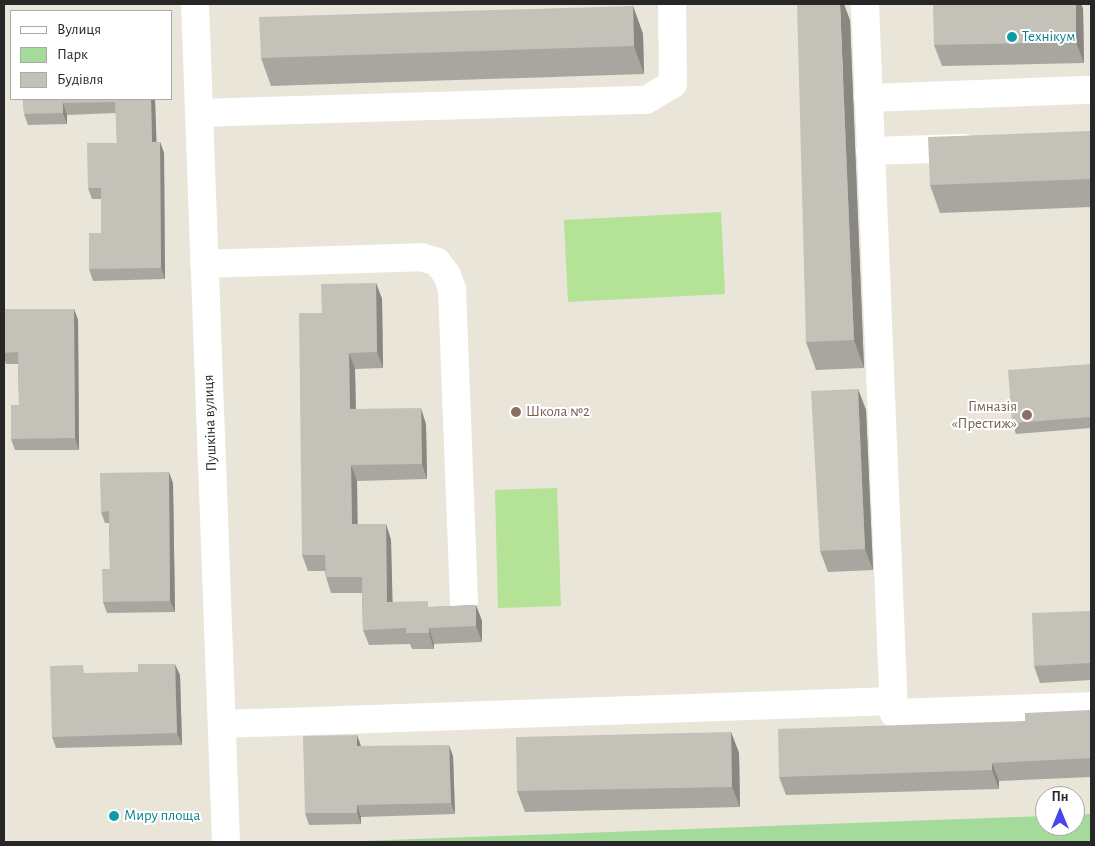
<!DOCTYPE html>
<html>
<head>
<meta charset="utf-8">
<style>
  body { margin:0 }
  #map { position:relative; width:1095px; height:846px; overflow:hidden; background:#e9e5d9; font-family:"Alegreya Sans",sans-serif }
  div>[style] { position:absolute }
  .green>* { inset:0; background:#a5db9a }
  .pitch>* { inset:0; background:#b4e296 }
  .minor>* { height:28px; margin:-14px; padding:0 14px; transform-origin:14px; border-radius:14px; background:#fff }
  .wall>* { inset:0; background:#a9a69f }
  .shaded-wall>* { inset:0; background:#898782 }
  .building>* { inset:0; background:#c4c1b9 }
  .dots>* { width:14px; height:14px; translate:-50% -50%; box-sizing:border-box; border:2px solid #fff; border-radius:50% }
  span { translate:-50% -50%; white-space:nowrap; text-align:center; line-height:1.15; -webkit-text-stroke:4px #fff; paint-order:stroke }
  .culture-label { font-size:15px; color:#0d838f }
  .left { translate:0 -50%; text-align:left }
  .education-label { font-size:15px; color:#785e54 }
  .right { translate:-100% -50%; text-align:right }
  .street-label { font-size:15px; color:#272727 }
  .frame { position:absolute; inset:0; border:5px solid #272727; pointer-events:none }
  .legend { position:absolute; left:10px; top:10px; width:162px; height:90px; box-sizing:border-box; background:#fff; border:1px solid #a9a9a9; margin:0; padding:6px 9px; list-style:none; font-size:15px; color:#272727 }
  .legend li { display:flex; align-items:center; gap:10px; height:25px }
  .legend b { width:25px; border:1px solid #a9a9a9 }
  .north { position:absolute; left:1035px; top:786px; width:50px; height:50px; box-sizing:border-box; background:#fff; border:1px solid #a9a9a9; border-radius:50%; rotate:0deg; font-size:14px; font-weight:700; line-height:20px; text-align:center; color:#272727 }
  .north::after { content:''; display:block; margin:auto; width:18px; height:22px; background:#4547ea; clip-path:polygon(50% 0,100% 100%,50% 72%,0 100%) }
</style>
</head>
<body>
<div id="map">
  <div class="green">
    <i style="clip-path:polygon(1075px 814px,1091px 814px,1091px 842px,335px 842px,1045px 816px,1045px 826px,1075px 826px)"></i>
  </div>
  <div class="pitch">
    <i style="clip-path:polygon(721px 212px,725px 294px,568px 302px,564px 220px)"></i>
    <i style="clip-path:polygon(557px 488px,561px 606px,498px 608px,495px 490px)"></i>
  </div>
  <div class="minor">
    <i style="left:195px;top:4px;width:839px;rotate:87.88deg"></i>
    <i style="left:865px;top:4px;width:710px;rotate:87.66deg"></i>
    <i style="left:894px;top:713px;width:197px;rotate:-2deg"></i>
    <i style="left:868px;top:98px;width:223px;rotate:-2.1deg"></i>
    <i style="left:199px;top:113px;width:447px;rotate:-1.7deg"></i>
    <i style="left:646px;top:100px;width:31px;rotate:-31deg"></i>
    <i style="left:673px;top:84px;width:80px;rotate:-90.7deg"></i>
    <i style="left:870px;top:151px;width:95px;rotate:-1.8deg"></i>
    <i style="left:204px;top:264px;width:217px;rotate:-1.8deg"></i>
    <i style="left:421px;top:257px;width:17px;rotate:17deg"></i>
    <i style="left:437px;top:262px;width:16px;rotate:52deg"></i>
    <i style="left:447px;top:275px;width:15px;rotate:70deg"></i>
    <i style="left:452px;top:289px;width:313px;rotate:87.8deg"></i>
    <i style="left:222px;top:724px;width:672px;rotate:-1.96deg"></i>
  </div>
  <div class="wall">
    <i style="clip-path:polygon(633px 6px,643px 34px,644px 74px,271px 86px,261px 58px)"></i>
    <i style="clip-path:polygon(1083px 8px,1084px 63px,942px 66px,934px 45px)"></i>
    <i style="clip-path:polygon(850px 20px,864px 368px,816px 370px,806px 342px)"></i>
    <i style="clip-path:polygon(23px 99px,155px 99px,156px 142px,160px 142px,164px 153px,165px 279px,93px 281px,89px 269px,101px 233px,101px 199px,92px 199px,88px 188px,117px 143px,116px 113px,67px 115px,67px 124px,28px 125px,24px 114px)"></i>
    <i style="clip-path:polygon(1091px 131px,1091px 207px,940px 213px,930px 185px)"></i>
    <i style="clip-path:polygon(376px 283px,382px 299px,383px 368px,355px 369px,356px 409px,426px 424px,427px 479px,357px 481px,357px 524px,386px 524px,391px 540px,392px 602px,430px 607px,476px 605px,482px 621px,482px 642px,434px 644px,434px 649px,412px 649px,410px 644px,369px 645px,363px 630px,362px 593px,331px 593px,326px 577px,325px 571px,308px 571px,302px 555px,322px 313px)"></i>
    <i style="clip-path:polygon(4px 309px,74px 309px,78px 320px,79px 450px,15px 450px,11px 439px,19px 405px,18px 364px,6px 364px,4px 357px)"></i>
    <i style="clip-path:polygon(1091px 364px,1091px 428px,1016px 434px,1012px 423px)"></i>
    <i style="clip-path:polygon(858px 389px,866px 410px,873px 570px,828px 572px,820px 551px)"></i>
    <i style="clip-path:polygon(173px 483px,175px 612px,107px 613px,103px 602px,110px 569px,109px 523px,105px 523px,101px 512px)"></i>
    <i style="clip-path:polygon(1091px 611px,1091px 680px,1040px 683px,1034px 666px)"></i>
    <i style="clip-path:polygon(86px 673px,180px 675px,182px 745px,56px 748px,52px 737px)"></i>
    <i style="clip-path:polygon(1091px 710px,1091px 777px,999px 781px,999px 789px,786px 795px,779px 777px,1025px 721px)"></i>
    <i style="clip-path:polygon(731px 732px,739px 753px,740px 807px,525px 812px,517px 791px)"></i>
    <i style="clip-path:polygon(361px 746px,453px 756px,455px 814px,361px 817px,361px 824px,309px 825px,305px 813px)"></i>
  </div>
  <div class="shaded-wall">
    <i style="clip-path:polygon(840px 4px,844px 4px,850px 20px,864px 368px,854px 340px)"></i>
    <i style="clip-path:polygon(1076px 4px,1081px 4px,1083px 8px,1084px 63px,1076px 42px)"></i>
    <i style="clip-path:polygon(633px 6px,643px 34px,644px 74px,634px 46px)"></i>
    <i style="clip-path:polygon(151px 99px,155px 99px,157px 154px,152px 142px)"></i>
    <i style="clip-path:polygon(63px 103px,67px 115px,67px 124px,63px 113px)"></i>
    <i style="clip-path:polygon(160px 142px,164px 153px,165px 279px,161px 268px)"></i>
    <i style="clip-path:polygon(376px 283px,382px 299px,383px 368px,377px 352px)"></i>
    <i style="clip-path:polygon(74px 309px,78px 320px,79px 450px,75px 438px)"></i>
    <i style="clip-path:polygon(349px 353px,355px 369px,356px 424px,350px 409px)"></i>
    <i style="clip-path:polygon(858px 389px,866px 410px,873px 570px,865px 549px)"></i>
    <i style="clip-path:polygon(421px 408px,426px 424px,427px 479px,422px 464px)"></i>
    <i style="clip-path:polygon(351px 465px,357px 481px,358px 540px,352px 524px)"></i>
    <i style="clip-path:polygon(169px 472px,173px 483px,175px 612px,170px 601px)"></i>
    <i style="clip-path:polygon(386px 524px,391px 540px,393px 618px,387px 602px)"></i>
    <i style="clip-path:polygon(476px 605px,482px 621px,482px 642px,476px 626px)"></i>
    <i style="clip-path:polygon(429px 628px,434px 644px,434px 649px,429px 633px)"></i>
    <i style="clip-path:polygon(175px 664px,180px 675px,182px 745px,177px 733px)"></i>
    <i style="clip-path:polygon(731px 732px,739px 753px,740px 807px,732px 787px)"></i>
    <i style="clip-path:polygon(357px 735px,361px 746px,357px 746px)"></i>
    <i style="clip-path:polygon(449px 745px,453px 756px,455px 814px,451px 803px)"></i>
    <i style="clip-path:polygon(992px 763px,999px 781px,999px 789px,992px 770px)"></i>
    <i style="clip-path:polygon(357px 805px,361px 817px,361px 824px,357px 813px)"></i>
  </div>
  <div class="building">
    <i style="clip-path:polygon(797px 4px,840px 4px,854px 340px,806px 342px)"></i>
    <i style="clip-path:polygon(933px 4px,1076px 4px,1076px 42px,934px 45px)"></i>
    <i style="clip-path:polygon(633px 6px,634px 46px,261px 58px,259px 17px)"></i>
    <i style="clip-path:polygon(23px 99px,151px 99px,152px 142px,160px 142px,161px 268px,89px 269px,89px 233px,101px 233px,101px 188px,88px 188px,87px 143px,117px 143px,115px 102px,63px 103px,63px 113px,24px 114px)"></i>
    <i style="clip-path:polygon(1091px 131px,1091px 179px,930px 185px,928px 137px)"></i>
    <i style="clip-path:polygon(376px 283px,377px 352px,349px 353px,350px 409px,421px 408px,422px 464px,351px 465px,352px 524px,386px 524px,387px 602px,428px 601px,428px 607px,476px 605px,476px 626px,429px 628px,429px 633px,406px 633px,406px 628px,363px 630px,362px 577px,326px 577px,325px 555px,302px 555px,299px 313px,322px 313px,321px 284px)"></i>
    <i style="clip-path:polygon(4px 309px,74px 309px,75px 438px,11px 439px,11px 405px,19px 405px,18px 352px,4px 353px)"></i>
    <i style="clip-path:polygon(1091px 364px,1091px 417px,1012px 423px,1008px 370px)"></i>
    <i style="clip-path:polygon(858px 389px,865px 549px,820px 551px,811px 391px)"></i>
    <i style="clip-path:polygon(169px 472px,170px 601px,103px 602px,102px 569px,110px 569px,109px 511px,101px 512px,100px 473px)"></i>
    <i style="clip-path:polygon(1091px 611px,1091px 663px,1034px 666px,1032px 613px)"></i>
    <i style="clip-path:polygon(138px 664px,175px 664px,177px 733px,52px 737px,50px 666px,83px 665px,84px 673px,138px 672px)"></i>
    <i style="clip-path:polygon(1091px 710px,1091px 758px,992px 763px,992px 770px,779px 777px,778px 729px,1025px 721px,1025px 713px)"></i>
    <i style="clip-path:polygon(731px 732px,732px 787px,517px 791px,516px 737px)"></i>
    <i style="clip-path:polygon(357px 735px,357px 746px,449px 745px,451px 803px,357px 805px,357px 813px,305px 813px,303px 736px)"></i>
  </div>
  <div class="dots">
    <i style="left:1012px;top:37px;background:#0f9aa8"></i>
    <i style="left:516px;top:412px;background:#8d6e63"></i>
    <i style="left:1027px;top:415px;background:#8d6e63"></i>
    <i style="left:114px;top:816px;background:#0f9aa8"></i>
  </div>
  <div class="culture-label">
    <span class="left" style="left:1022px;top:37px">Технікум</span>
    <span class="left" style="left:124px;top:816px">Миру площа</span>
  </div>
  <div class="education-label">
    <span class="right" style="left:1017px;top:415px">Гімназія<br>«Престиж»</span>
    <span class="left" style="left:526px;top:412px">Школа №2</span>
  </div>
  <div class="street-label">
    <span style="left:210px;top:423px;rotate:-92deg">Пушкіна вулиця</span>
  </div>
  <div class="frame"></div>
  <ul class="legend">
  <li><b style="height:6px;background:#fff"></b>Вулиця</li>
  <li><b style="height:14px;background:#a5db9a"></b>Парк</li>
  <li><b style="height:14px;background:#c4c1b9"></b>Будівля</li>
  </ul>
  <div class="north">Пн</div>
</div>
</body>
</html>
